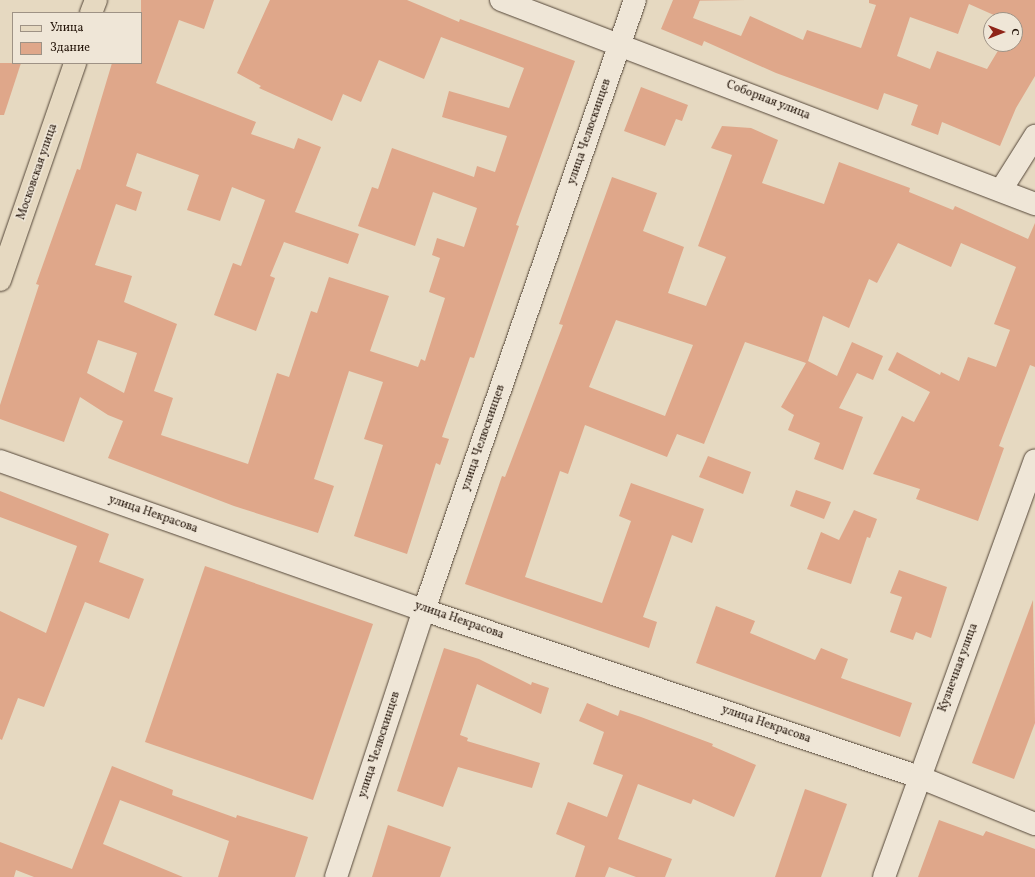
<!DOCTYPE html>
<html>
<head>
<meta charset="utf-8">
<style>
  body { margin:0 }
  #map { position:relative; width:1035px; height:877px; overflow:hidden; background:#e6d9c1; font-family:Vollkorn,serif }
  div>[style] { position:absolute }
  .building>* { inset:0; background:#dfa78a }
  .roads { filter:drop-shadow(0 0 1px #544638) drop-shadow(0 0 1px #544638) }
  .minor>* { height:22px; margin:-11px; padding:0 11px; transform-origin:11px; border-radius:11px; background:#efe6d7 }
  .major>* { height:22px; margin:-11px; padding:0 11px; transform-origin:11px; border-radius:11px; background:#e6d9c1 }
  span { translate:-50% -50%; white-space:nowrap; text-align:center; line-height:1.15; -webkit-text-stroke:3px #efe6d7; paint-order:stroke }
  .street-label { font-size:12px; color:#24150a }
  .legend { position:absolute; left:12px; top:12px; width:130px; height:52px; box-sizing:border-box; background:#efe6d7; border:1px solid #9e9285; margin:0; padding:5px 7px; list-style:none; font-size:12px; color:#24150a }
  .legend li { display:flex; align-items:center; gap:8px; height:20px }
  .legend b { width:20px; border:1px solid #9e9285 }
  .north { position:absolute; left:983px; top:12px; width:40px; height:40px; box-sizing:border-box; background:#efe6d7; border:1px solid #9e9285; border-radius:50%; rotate:90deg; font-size:11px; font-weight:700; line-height:16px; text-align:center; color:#24150a }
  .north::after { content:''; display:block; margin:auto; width:14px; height:18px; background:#8f2418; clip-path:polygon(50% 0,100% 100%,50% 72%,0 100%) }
</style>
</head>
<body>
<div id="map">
  <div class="building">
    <i style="clip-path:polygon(evenodd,141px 0,214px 0,204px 29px,179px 20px,156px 83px,256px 122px,251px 134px,294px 149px,298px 138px,321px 147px,295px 212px,359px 234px,348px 264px,284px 242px,270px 276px,275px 278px,256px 331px,214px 315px,233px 263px,241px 266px,265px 200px,232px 187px,220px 221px,187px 210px,199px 175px,137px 153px,126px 186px,142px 192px,136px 211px,116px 204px,95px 265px,132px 276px,124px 302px,177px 324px,154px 391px,173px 398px,161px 435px,248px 464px,277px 373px,289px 377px,311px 311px,317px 313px,329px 277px,389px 296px,370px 351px,418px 367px,421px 359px,425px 361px,445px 298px,429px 292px,440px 258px,432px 255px,437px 238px,464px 247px,477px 208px,433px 192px,415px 246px,358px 226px,372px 187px,378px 189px,392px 148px,474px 177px,477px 166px,495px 172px,507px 136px,442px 117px,449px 91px,509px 108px,524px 68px,441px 37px,424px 79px,379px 60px,361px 102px,343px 94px,332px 121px,259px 88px,261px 86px,237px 73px,270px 0,407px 0,459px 22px,460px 19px,575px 61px,516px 225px,519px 226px,474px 358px,470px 357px,442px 437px,449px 439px,440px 465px,436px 463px,407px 554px,354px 536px,383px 445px,364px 439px,383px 382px,349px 371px,314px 479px,334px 486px,318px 533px,234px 506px,108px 458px,123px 421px,108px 415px,80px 397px,64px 442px,0 419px,0 405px,39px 285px,36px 284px,77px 169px,80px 170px,112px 63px,141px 63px,141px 0,98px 340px,137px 353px,124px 393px,87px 373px,98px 340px)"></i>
    <i style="clip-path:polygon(evenodd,673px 0,700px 0,693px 18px,741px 36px,750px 16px,803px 40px,807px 30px,861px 48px,876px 5px,869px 3px,869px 0,1035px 0,1035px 76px,1016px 108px,1000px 146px,942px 122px,938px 135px,911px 125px,918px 105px,884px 93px,878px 110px,776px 73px,704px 41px,702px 46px,661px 29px,673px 0,969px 4px,1005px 20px,1015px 20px,1015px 44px,1002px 44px,987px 69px,937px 51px,930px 69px,897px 56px,910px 17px,958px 34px,969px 4px)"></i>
    <i style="clip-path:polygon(0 63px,21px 63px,4px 115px,0 115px)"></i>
    <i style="clip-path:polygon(641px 87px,688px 105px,682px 121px,676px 119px,665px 146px,624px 131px)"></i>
    <i style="clip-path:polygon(evenodd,722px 126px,751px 128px,778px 140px,762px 183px,824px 204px,839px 162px,910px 188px,909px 192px,953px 210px,955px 206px,1028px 239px,1035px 223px,1035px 367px,1030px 365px,999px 446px,1004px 448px,978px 521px,916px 499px,920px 489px,873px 474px,902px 416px,914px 422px,930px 392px,888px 370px,897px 352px,940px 375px,941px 372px,959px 381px,968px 357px,996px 367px,1010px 330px,994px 324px,1016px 267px,961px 243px,951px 267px,898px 243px,877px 283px,869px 279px,849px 328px,823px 316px,808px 361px,837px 376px,852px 342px,883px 356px,873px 380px,857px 373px,839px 408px,863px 417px,843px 470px,814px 459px,820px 443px,788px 430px,794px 415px,781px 407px,806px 363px,745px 342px,704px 444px,677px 434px,667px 457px,585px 425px,568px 474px,560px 471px,525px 577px,602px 603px,631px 521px,619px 516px,631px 483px,704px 509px,692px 543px,672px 535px,643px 617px,657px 622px,649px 648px,465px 584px,502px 476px,505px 477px,563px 325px,559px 324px,612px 177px,657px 193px,643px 231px,684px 247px,668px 293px,706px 306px,726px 257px,698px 246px,732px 155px,711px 148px,722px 126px,616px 320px,693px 345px,665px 416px,589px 387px,616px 320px)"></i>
    <i style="clip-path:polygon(708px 456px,751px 472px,743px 494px,699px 477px)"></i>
    <i style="clip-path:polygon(796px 490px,831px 502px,824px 519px,790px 506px)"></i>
    <i style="clip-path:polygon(0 491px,109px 534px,99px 562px,144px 579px,129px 619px,85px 602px,44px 707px,18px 698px,2px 740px,0 739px,0 611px,46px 633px,77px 546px,0 517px)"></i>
    <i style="clip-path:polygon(854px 510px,877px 519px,870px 538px,867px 537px,851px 584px,807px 569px,821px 532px,839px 540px)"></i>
    <i style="clip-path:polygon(205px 566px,373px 624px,313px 800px,145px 742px)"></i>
    <i style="clip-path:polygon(899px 570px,947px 587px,931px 638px,916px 632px,913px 640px,890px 632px,902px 597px,890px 593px)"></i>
    <i style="clip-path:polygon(1033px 600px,1035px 723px,1014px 779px,972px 763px)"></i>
    <i style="clip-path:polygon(716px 606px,755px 621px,750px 633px,815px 660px,821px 648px,848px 659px,841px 678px,912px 703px,900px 737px,696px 663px)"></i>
    <i style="clip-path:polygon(444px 648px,479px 659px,531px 685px,532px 682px,549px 688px,541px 714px,477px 684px,460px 735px,468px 738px,467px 741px,540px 763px,532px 788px,458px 767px,443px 807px,397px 791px)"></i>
    <i style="clip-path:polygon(587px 703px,618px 716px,620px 710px,641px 717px,713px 744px,712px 746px,756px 765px,734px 817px,693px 799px,691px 804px,638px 784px,618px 839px,672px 859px,665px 877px,636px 877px,609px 867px,605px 877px,575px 877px,585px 846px,556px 834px,568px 802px,607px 817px,623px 775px,593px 764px,604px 732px,579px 721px)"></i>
    <i style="clip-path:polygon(112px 766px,173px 790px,172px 795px,236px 818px,237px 815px,308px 837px,295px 877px,218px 877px,229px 841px,120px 800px,103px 844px,183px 877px,34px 877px,16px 870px,14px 877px,0 877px,0 842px,72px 869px)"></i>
    <i style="clip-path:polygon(805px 789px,847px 804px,821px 877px,775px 877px)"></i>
    <i style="clip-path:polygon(939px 820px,983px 836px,986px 831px,1035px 849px,1035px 877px,918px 877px)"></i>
    <i style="clip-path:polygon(388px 825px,451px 847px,440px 877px,372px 877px)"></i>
  </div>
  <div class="roads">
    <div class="minor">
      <i style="left:501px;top:0;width:572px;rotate:20.91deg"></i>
      <i style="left:1001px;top:190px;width:64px;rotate:-57.8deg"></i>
      <i style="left:0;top:461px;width:449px;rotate:19.4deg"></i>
      <i style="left:424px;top:610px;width:522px;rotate:18.64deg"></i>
      <i style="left:919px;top:777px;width:125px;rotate:22.1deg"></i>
      <i style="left:336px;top:877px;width:281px;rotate:-71.8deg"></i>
      <i style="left:424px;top:610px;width:645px;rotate:-70.92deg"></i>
      <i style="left:884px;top:877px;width:443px;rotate:-70.1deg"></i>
    </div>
    <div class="major">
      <i style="left:91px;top:13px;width:14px;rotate:-69deg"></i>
      <i style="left:0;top:280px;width:230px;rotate:-70.9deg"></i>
    </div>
  </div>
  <div class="street-label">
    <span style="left:768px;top:101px;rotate:21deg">Соборная улица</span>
    <span style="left:590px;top:132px;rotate:-71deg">улица Челюскинцев</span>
    <span style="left:38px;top:172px;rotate:-71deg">Московская улица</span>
    <span style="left:484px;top:438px;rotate:-71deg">улица Челюскинцев</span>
    <span style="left:153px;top:515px;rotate:19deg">улица Некрасова</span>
    <span style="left:459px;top:621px;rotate:19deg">улица Некрасова</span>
    <span style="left:959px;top:668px;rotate:-70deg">Кузнечная улица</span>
    <span style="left:766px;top:725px;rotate:19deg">улица Некрасова</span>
    <span style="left:380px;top:745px;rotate:-72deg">улица Челюскинцев</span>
  </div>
  <ul class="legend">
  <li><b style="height:5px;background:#e6d9c1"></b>Улица</li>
  <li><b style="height:11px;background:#dfa78a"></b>Здание</li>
  </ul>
  <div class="north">С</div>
</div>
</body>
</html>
